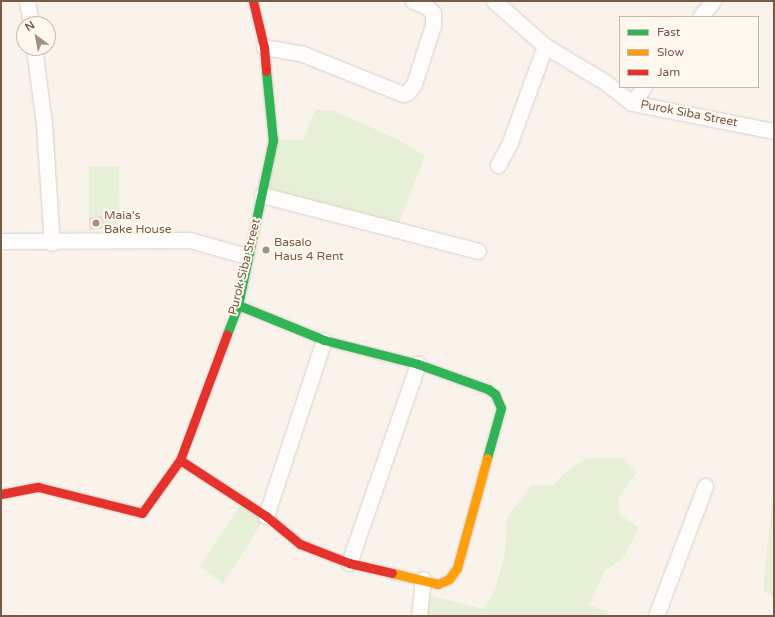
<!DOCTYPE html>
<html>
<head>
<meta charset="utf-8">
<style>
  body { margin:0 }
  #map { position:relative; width:775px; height:617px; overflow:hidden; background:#f9f3ec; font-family:"Varela Round",sans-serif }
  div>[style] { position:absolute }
  .green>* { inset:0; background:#e5f0d6 }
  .building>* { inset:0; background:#e6dcd3 }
  .roads { filter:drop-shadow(0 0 1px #d8d0c8) drop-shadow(0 0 1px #d8d0c8) }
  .street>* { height:15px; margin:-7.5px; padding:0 7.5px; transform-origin:7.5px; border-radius:7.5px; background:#fefdfc }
  .fast>* { height:9px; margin:-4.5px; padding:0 4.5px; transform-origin:4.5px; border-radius:4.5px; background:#30b455 }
  .slow>* { height:9px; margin:-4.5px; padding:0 4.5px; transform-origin:4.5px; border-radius:4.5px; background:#ff9f0a }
  .jam>* { height:9px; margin:-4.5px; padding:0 4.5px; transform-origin:4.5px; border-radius:4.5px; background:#e5322d }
  .dots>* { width:11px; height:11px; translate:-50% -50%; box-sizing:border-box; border:2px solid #fff8ee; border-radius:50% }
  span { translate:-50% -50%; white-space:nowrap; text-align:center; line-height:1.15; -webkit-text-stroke:4px #fff8ee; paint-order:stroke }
  .street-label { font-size:12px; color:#795a49 }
  .poi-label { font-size:12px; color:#795a49 }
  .left { translate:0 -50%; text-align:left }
  .frame { position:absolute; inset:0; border:2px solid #795a49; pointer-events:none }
  .legend { position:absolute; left:619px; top:16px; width:140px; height:72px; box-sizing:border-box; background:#fff8ee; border:1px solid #c9b9ac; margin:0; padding:5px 7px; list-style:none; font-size:12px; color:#795a49 }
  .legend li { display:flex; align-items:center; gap:8px; height:20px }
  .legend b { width:20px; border:1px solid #c9b9ac }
  .north { position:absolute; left:16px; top:16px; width:40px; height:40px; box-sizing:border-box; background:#fff8ee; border:1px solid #c9b9ac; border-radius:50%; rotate:328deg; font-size:11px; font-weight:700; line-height:16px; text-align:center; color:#795a49 }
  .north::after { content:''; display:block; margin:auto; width:14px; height:18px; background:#a69082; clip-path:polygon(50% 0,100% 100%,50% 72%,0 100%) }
</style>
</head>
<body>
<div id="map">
  <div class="green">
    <i style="clip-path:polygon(316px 109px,337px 112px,399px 140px,425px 156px,398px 225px,265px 192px,273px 139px,303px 140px)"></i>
    <i style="clip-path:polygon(119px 166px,120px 232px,102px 231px,104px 216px,89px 217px,89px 167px)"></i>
    <i style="clip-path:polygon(587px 458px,623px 458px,637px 472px,618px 499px,620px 515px,639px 528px,623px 558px,605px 571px,589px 605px,608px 612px,606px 616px,424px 616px,425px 594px,483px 609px,495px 590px,505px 553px,507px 518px,532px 485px,553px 486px,562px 475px)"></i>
    <i style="clip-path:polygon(774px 479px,774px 597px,763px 591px)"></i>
    <i style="clip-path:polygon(241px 504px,264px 519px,223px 584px,200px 566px)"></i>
  </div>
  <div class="building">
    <i style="clip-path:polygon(104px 216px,102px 229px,89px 230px,89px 217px)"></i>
  </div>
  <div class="roads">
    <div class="street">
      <i style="left:27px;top:1px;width:23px;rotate:80deg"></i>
      <i style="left:494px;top:1px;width:68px;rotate:41.4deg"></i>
      <i style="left:545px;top:46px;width:70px;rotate:31deg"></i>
      <i style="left:605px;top:82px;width:34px;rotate:38deg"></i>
      <i style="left:632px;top:103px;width:145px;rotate:11.2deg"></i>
      <i style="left:700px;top:17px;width:21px;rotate:-51deg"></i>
      <i style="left:264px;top:47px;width:40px;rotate:10deg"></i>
      <i style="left:303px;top:54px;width:108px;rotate:21.8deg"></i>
      <i style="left:403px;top:94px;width:5px;rotate:-22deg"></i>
      <i style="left:408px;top:92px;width:10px;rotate:-53deg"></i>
      <i style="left:414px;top:84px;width:62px;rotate:-72.1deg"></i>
      <i style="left:433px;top:25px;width:12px;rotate:-90deg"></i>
      <i style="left:433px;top:13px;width:10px;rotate:-135deg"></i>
      <i style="left:426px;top:6px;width:14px;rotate:-159deg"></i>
      <i style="left:34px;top:48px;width:77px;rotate:82.5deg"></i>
      <i style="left:44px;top:124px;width:119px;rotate:86.2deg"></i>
      <i style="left:632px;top:103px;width:20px;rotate:-53deg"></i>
      <i style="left:498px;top:165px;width:26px;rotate:-62deg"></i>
      <i style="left:510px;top:142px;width:102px;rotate:-70deg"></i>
      <i style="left:262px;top:195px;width:223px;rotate:14.5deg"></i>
      <i style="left:1px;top:241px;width:189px;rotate:-0.3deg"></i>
      <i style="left:190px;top:240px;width:58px;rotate:15.9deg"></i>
      <i style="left:266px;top:516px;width:185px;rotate:-71.8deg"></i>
      <i style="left:349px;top:563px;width:211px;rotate:-70.9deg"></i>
      <i style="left:419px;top:616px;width:37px;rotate:-84deg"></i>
      <i style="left:656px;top:616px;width:139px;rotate:-69.3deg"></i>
    </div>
    <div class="fast">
      <i style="left:238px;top:305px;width:93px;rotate:22.1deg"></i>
      <i style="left:324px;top:340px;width:97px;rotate:14.3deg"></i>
      <i style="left:418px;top:364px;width:74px;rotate:19.7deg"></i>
      <i style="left:488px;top:389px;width:9px;rotate:36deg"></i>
      <i style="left:495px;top:394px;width:15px;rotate:67deg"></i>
      <i style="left:501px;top:408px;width:52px;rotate:105.6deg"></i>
      <i style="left:227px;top:334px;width:31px;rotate:-69deg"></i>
      <i style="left:238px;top:305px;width:168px;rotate:-78deg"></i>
      <i style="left:273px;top:141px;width:70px;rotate:-95.7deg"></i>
    </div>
    <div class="slow">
      <i style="left:392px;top:573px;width:47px;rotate:13.4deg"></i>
      <i style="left:438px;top:584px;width:12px;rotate:-24deg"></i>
      <i style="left:449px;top:579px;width:14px;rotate:-54deg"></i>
      <i style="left:457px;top:568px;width:114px;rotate:-74.7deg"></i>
    </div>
    <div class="jam">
      <i style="left:253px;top:1px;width:47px;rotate:76.6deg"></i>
      <i style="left:264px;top:47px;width:24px;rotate:85deg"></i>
      <i style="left:180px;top:460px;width:103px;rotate:33.1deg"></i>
      <i style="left:266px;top:516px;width:44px;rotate:39.5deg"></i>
      <i style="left:300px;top:544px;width:53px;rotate:21.2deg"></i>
      <i style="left:349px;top:563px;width:44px;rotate:13.1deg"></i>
      <i style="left:1px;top:494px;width:38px;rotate:-11deg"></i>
      <i style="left:38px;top:487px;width:107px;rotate:14deg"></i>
      <i style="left:142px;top:513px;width:65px;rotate:-54.4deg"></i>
      <i style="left:180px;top:460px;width:134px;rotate:-69.5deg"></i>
    </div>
  </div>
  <div class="dots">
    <i style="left:96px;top:223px;background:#a69082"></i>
    <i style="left:266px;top:250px;background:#a69082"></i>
  </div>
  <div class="street-label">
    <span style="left:689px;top:114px;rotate:11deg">Purok Siba Street</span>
    <span style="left:245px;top:267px;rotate:-76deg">Purok Siba Street</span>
  </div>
  <div class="poi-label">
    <span class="left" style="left:104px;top:223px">Maia's<br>Bake House</span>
    <span class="left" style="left:274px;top:250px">Basalo<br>Haus 4 Rent</span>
  </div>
  <div class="frame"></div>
  <ul class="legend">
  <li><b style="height:5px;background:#30b455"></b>Fast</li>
  <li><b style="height:5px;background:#ff9f0a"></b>Slow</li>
  <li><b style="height:5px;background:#e5322d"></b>Jam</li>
  </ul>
  <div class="north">N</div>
</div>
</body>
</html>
